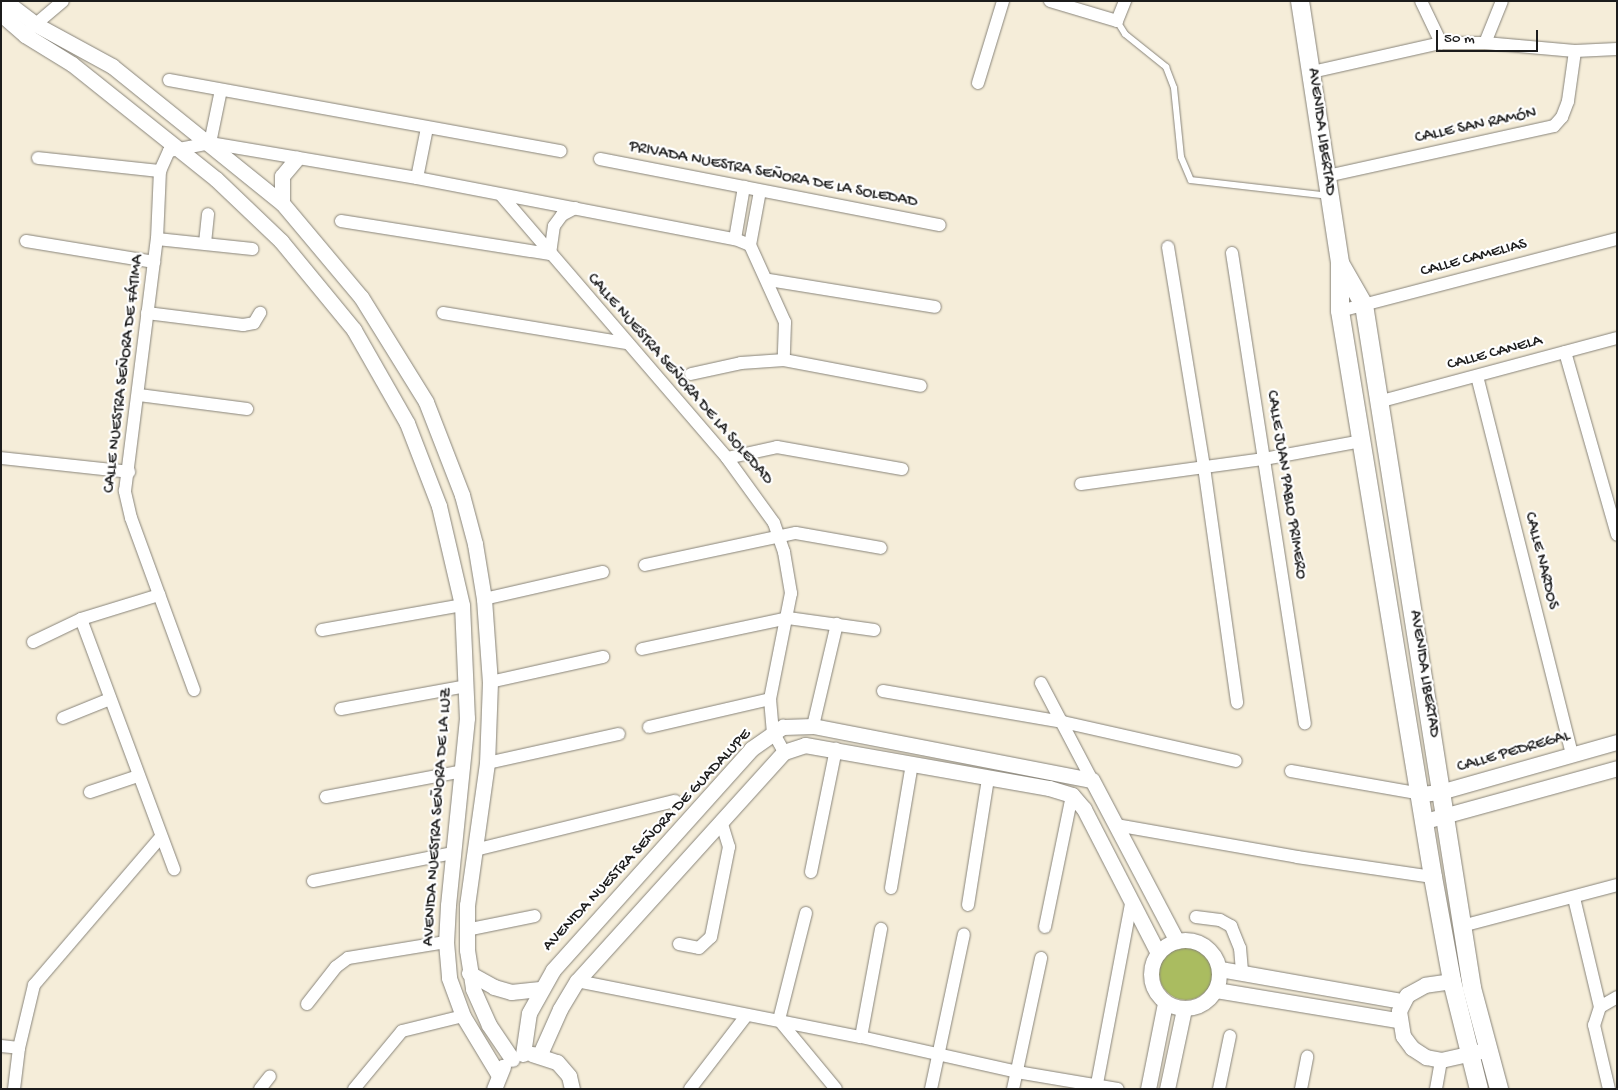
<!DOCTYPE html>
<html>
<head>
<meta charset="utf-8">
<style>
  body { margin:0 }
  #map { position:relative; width:1618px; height:1090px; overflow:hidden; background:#f5edd9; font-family:"Gochi Hand",sans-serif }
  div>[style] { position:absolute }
  .green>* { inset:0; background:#aabc60 }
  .round { border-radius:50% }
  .roads { filter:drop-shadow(0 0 1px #88847a) drop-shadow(0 0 1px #88847a) }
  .service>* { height:6px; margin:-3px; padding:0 3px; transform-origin:3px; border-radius:3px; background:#fff }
  .minor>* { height:12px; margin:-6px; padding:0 6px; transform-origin:6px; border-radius:6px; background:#fff }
  .tertiary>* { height:15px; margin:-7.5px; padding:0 7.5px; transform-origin:7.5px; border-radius:7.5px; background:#fff }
  .tertiary>.ring { margin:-7.5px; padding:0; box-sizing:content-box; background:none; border:15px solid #fff; border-radius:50% }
  .secondary>* { height:18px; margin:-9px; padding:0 9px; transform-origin:9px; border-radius:9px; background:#fff }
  span { translate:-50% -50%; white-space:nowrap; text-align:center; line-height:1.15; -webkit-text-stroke:4.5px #fff; paint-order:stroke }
  .street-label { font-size:16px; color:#1c1c1c }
  .frame { position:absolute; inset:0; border:2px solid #1c1c1c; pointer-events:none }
  .scale { position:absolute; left:1436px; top:30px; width:102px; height:22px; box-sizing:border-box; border:2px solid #1c1c1c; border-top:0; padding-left:6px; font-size:15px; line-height:18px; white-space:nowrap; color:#1c1c1c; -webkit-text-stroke:4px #fff; paint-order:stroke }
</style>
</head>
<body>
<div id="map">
  <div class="green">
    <i class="round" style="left:1159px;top:946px;width:54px;height:54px"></i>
  </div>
  <div class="roads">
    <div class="service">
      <i style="left:1117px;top:21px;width:15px;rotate:58deg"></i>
      <i style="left:1125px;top:34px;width:53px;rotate:38.8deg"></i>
      <i style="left:1166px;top:67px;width:22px;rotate:69deg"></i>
      <i style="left:1174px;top:88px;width:69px;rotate:84.2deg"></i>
      <i style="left:1181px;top:157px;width:25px;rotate:67deg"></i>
      <i style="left:1191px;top:180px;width:139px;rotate:6.6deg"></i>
    </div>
    <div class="minor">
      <i style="left:1050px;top:1px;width:70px;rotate:16.6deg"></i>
      <i style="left:1117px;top:21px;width:22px;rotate:-68deg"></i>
      <i style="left:1421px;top:1px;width:47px;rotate:64.5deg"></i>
      <i style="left:30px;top:29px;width:43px;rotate:-40.3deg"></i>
      <i style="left:1485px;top:43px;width:45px;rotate:-68deg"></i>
      <i style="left:1312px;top:72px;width:132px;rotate:-12.7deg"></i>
      <i style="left:1441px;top:43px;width:44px"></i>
      <i style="left:1485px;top:43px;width:90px;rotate:5.1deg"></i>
      <i style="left:1575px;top:51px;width:42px;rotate:-2.7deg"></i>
      <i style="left:169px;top:80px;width:398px;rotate:10.3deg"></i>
      <i style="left:978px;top:83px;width:86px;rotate:-73deg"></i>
      <i style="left:210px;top:143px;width:54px;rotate:-78.3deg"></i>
      <i style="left:38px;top:158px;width:123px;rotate:6.1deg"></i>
      <i style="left:600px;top:159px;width:346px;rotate:11deg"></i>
      <i style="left:1327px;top:176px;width:232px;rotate:-12.4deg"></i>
      <i style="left:1554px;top:126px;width:12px;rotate:-48deg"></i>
      <i style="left:1562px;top:117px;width:17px;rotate:-69deg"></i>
      <i style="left:1568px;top:101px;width:50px;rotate:-82deg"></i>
      <i style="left:417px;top:178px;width:51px;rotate:-78.7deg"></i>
      <i style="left:760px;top:191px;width:55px;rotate:100.5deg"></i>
      <i style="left:750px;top:245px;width:85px;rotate:65.6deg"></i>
      <i style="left:785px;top:322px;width:38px;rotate:92deg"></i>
      <i style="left:501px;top:195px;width:347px;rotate:49.3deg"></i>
      <i style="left:727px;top:458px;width:80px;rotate:54.1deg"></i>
      <i style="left:774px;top:523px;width:31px;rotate:71deg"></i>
      <i style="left:784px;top:552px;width:42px;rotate:80.3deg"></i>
      <i style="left:791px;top:593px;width:108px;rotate:101.2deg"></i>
      <i style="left:770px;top:699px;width:33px;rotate:85deg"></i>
      <i style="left:773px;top:732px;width:23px;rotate:61deg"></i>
      <i style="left:341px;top:221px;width:212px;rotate:9deg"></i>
      <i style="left:550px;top:254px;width:28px;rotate:-82deg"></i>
      <i style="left:554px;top:226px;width:14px;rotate:-54deg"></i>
      <i style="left:562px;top:215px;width:15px;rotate:-28deg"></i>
      <i style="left:157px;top:239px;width:96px;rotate:6deg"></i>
      <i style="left:735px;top:239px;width:53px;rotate:-80.2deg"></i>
      <i style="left:26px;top:241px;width:130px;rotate:9.3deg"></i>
      <i style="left:205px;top:243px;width:29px;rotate:-84deg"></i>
      <i style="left:1168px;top:247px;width:223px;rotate:80.7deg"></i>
      <i style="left:1204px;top:467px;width:238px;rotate:82deg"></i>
      <i style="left:1232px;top:253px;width:476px;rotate:81.2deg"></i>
      <i style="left:769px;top:280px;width:168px;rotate:9.2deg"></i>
      <i style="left:1340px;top:311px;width:286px;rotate:-14.6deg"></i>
      <i style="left:147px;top:313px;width:97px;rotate:7.1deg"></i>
      <i style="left:243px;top:325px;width:11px;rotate:-10deg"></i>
      <i style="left:254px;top:323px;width:12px;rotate:-59deg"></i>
      <i style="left:443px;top:313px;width:186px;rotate:9.3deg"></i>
      <i style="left:1565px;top:352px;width:190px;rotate:74.1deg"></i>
      <i style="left:691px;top:374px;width:51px;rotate:-12.4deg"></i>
      <i style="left:741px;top:363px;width:43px;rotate:-4deg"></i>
      <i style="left:784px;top:360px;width:139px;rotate:10.7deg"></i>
      <i style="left:1477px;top:376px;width:391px;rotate:75.9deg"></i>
      <i style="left:139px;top:395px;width:109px;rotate:7.4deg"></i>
      <i style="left:1382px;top:401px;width:243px;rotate:-15deg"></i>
      <i style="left:1px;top:458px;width:129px;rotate:6.2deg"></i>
      <i style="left:727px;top:458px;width:51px;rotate:-12.4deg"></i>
      <i style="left:777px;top:447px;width:127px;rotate:10deg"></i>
      <i style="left:1081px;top:484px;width:185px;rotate:-7.8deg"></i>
      <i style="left:1264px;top:459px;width:100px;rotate:-10.4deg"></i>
      <i style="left:645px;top:565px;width:154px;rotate:-12deg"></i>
      <i style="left:796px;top:533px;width:86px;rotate:10deg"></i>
      <i style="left:484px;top:599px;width:122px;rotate:-12.8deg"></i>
      <i style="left:81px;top:619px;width:267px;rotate:69.6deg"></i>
      <i style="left:322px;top:630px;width:142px;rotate:-10.1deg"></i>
      <i style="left:33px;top:642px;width:53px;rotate:-25.6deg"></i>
      <i style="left:81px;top:619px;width:82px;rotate:-17.1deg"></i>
      <i style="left:642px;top:649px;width:149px;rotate:-12deg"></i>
      <i style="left:788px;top:618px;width:87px;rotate:7.9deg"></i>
      <i style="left:490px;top:682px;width:116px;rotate:-12.5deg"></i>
      <i style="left:1041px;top:683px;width:110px;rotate:62.3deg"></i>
      <i style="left:194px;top:690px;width:183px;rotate:-110.1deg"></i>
      <i style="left:131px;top:518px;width:28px;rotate:-103deg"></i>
      <i style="left:125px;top:491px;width:254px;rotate:-82.8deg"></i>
      <i style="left:157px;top:239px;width:68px;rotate:-87.5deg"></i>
      <i style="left:160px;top:171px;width:22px;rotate:-66deg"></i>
      <i style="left:169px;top:151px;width:42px;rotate:-11deg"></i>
      <i style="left:210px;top:143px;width:210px;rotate:9.6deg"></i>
      <i style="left:417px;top:178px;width:324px;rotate:10.9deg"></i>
      <i style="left:735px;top:239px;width:16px;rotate:22deg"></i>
      <i style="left:883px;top:691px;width:183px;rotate:9.8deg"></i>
      <i style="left:1063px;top:722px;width:177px;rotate:12.7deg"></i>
      <i style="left:341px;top:709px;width:127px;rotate:-10.4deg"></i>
      <i style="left:63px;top:718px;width:51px;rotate:-22deg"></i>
      <i style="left:813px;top:726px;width:105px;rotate:-76.8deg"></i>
      <i style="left:649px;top:727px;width:124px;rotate:-13deg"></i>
      <i style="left:487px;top:763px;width:135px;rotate:-12.4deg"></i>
      <i style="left:1291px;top:771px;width:132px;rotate:10deg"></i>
      <i style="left:90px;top:792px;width:51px;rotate:-18.4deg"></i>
      <i style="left:326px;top:797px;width:139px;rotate:-10.7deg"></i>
      <i style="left:1116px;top:825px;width:184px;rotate:10deg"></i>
      <i style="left:1297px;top:857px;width:137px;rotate:8.4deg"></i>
      <i style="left:475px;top:850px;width:206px;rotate:-13.8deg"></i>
      <i style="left:811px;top:872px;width:126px;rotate:-78.5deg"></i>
      <i style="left:313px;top:881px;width:143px;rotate:-11.3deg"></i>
      <i style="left:891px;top:888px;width:126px;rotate:-80.4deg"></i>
      <i style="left:1574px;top:898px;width:112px;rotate:76.6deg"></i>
      <i style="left:1600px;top:1007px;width:19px;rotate:108deg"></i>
      <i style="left:1594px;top:1025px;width:66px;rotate:76.8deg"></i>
      <i style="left:968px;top:905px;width:128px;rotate:-81deg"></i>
      <i style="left:806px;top:913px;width:110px;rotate:104.2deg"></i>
      <i style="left:779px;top:1020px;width:89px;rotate:50.4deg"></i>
      <i style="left:1196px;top:917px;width:24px;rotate:7deg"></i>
      <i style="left:1220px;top:920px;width:13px;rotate:29deg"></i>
      <i style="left:1231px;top:926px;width:24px;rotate:68deg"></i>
      <i style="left:1240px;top:948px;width:25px;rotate:85deg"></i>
      <i style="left:1462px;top:926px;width:160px;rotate:-14.8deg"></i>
      <i style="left:1045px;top:927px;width:135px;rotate:-78.4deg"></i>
      <i style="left:466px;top:930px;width:70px;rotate:-11.5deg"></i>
      <i style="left:679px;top:944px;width:20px;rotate:11deg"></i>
      <i style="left:699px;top:948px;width:16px;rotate:-43deg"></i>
      <i style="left:711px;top:937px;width:92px;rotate:-78.7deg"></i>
      <i style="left:729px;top:847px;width:27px;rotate:-107deg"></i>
      <i style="left:577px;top:981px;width:289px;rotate:11.2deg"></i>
      <i style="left:861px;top:1037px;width:160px;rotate:12.6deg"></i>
      <i style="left:1017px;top:1072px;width:102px;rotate:9.6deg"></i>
      <i style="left:307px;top:1004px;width:47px;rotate:-51.9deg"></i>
      <i style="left:336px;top:967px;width:15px;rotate:-37deg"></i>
      <i style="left:348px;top:958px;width:99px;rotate:-9.3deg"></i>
      <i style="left:1600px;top:1007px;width:20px;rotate:-30deg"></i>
      <i style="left:861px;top:1037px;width:110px;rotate:-79.5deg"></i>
      <i style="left:1px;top:1046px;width:18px;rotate:6deg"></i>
      <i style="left:14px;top:1089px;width:41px;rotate:-83deg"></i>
      <i style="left:19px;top:1048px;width:65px;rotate:-76.6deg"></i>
      <i style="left:34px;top:985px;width:195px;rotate:-49.4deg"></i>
      <i style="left:260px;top:1089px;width:16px;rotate:-52deg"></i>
      <i style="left:354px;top:1089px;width:75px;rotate:-50.4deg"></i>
      <i style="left:402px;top:1031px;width:63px;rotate:-13.8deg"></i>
      <i style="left:690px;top:1089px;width:92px;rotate:-52.5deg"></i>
      <i style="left:931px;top:1089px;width:158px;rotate:-78deg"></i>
      <i style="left:1013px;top:1089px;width:134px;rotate:-77.9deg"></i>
      <i style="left:1096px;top:1089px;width:188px;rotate:-79.3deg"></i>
      <i style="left:1219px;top:1089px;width:54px;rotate:-78.3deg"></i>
      <i style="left:1301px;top:1089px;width:33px;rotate:-79deg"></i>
      <i style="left:1436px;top:1089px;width:29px;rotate:-80deg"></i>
    </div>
    <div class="tertiary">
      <i style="left:5px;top:1px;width:38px;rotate:37deg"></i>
      <i style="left:35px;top:24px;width:88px;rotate:28.6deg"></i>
      <i style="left:112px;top:66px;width:218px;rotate:38.9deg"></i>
      <i style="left:282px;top:203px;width:123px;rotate:50deg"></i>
      <i style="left:361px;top:297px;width:123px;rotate:58.2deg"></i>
      <i style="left:426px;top:402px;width:100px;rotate:68.8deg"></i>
      <i style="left:462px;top:495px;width:51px;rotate:75.1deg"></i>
      <i style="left:475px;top:544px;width:56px;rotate:80.7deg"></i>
      <i style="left:484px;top:599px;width:83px;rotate:85.9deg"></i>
      <i style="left:490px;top:682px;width:81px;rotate:92.1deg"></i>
      <i style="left:487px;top:763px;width:143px;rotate:98deg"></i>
      <i style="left:467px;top:905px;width:45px;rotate:90deg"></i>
      <i style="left:467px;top:950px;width:39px;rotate:81deg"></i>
      <i style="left:473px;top:989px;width:39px;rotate:66deg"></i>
      <i style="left:489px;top:1025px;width:41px;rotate:55.9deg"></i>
      <i style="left:1px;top:14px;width:32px;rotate:41deg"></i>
      <i style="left:25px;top:35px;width:55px;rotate:31.7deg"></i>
      <i style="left:72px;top:64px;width:184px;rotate:38.6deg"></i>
      <i style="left:216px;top:179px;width:90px;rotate:43.6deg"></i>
      <i style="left:281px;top:241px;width:115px;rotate:50.6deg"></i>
      <i style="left:354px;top:330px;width:107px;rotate:60.3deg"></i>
      <i style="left:407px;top:423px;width:89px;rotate:68.9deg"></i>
      <i style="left:439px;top:506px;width:102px;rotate:76.9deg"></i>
      <i style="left:462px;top:605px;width:113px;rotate:87.5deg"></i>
      <i style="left:467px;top:718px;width:188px;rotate:95.8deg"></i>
      <i style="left:448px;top:905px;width:37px;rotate:93deg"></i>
      <i style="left:446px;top:942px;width:36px;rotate:85deg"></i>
      <i style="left:449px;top:978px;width:40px;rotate:69.8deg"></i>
      <i style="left:463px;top:1016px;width:68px;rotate:58.9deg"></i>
      <i style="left:282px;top:203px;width:27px;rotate:-90deg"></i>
      <i style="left:282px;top:176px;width:23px;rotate:-50deg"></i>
      <i style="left:1421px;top:794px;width:19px;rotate:-6deg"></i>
      <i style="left:1440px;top:792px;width:184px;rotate:-15.8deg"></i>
      <i style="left:1425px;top:821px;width:199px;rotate:-15.4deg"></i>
      <i class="ring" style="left:1151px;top:940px;width:53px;height:53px"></i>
      <i style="left:1220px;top:969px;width:185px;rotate:10deg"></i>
      <i style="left:469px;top:973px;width:29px;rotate:29deg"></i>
      <i style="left:494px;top:987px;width:18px;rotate:16deg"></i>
      <i style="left:511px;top:992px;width:29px;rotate:-6deg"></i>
      <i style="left:1452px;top:981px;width:27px;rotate:172deg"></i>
      <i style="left:1425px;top:985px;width:21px;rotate:151deg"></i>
      <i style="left:1407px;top:995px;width:18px;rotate:117deg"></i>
      <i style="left:1399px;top:1011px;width:25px;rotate:81deg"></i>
      <i style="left:1403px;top:1036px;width:15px;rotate:53deg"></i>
      <i style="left:1412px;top:1048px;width:17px;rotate:33deg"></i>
      <i style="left:1426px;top:1057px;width:15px;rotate:11deg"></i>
      <i style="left:1441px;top:1060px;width:41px;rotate:-12.7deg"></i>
      <i style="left:1216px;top:990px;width:184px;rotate:9.4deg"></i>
      <i style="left:523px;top:1054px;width:41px;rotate:-81.7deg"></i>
      <i style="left:529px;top:1013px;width:49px;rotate:-60.8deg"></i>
      <i style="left:553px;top:970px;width:297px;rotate:-48.1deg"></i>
      <i style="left:751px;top:749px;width:39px;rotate:-35deg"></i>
      <i style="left:783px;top:727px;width:30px;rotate:-2deg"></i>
      <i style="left:813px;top:726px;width:284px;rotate:11deg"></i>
      <i style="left:1092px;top:780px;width:182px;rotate:62.2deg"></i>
      <i style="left:532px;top:1054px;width:26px;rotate:18deg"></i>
      <i style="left:557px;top:1062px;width:18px;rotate:49deg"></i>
      <i style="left:569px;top:1076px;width:13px;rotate:77deg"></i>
      <i style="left:540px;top:1054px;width:49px;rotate:-66deg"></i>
      <i style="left:560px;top:1009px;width:33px;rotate:-59deg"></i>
      <i style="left:577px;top:981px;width:309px;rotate:-47.9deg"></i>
      <i style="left:784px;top:752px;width:22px;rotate:-18deg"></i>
      <i style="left:805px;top:745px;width:248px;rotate:10deg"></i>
      <i style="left:1049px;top:788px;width:24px;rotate:17deg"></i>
      <i style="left:1072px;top:795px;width:18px;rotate:49deg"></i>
      <i style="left:1084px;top:809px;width:162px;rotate:62.8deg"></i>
      <i style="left:494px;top:1089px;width:24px;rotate:-68deg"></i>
      <i style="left:1148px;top:1089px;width:88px;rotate:-78.8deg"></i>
      <i style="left:1167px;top:1089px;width:82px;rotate:-78deg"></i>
    </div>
    <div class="secondary">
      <i style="left:1300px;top:1px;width:265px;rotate:81.3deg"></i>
      <i style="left:1340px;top:263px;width:48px;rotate:90deg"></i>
      <i style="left:1340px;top:311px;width:574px;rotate:80.67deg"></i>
      <i style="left:1433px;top:877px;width:106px;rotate:79.6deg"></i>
      <i style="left:1452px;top:981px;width:111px;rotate:76deg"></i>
      <i style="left:1341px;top:265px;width:46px;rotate:60.1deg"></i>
      <i style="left:1364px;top:305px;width:691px;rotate:81.01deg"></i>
      <i style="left:1472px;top:988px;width:105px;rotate:75deg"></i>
    </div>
  </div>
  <div class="street-label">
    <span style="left:1476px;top:127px;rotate:-12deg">CALLE SAN RAMÓN</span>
    <span style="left:1320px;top:132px;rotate:82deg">AVENIDA LIBERTAD</span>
    <span style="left:773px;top:176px;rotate:11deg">PRIVADA NUESTRA SEÑORA DE LA SOLEDAD</span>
    <span style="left:1474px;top:259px;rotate:-15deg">CALLE CAMELIAS</span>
    <span style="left:1495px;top:354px;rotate:-15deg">CALLE CANELA</span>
    <span style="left:125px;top:374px;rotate:-83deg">CALLE NUESTRA SEÑORA DE FÁTIMA</span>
    <span style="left:679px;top:380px;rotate:49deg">CALLE NUESTRA SEÑORA DE LA SOLEDAD</span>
    <span style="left:1285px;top:485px;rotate:81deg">CALLE JUAN PABLO PRIMERO</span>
    <span style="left:1540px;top:561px;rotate:76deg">CALLE NARDOS</span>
    <span style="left:1423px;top:674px;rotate:81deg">AVENIDA LIBERTAD</span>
    <span style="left:1514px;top:753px;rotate:-16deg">CALLE PEDREGAL</span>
    <span style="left:439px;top:817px;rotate:-86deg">AVENIDA NUESTRA SEÑORA DE LA LUZ</span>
    <span style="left:648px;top:841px;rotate:-47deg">AVENIDA NUESTRA SEÑORA DE GUADALUPE</span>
  </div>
  <div class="frame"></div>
  <div class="scale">50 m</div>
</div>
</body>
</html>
